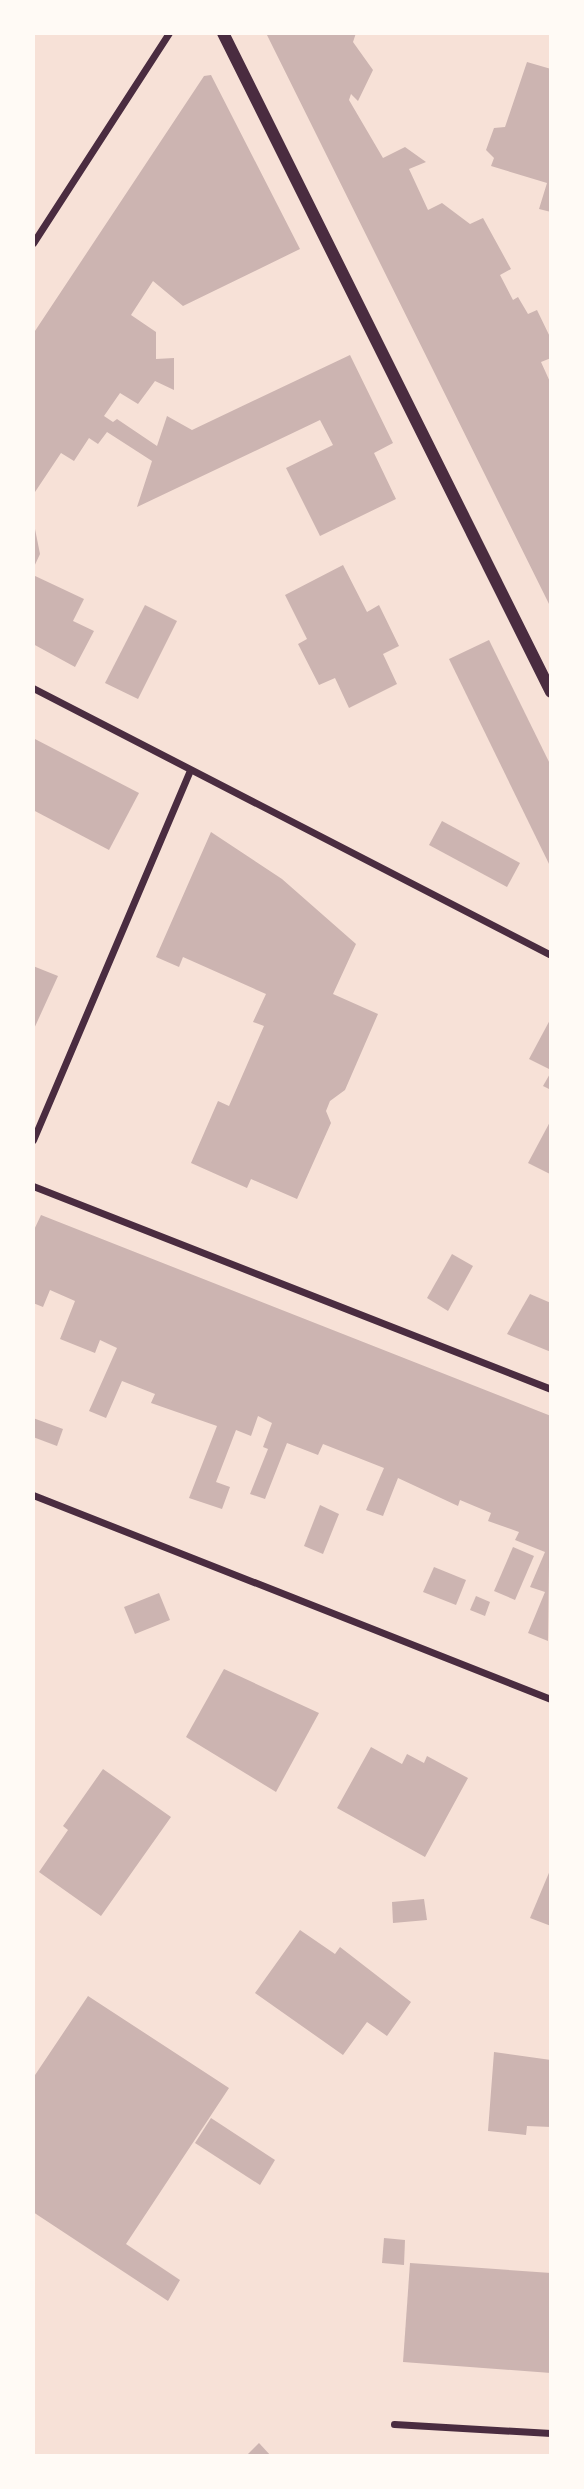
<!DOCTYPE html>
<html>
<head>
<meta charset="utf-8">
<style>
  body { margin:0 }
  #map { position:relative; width:584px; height:2489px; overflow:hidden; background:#f7e1d7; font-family:Lora,serif }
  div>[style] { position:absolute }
  .building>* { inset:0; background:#ccb4b1 }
  .minor>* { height:7px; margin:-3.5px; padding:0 3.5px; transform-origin:3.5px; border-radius:3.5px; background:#4a2c40 }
  .tertiary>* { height:12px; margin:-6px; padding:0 6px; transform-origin:6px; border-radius:6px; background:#4a2c40 }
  span { translate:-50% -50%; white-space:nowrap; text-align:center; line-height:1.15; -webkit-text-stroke:7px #fffaf5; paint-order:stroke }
  .frame { position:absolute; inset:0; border:35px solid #fffaf5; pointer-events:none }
</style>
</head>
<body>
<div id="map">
  <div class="building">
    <i style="clip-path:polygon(266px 33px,356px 33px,353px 42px,373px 70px,358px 101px,351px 94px,349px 100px,383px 158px,405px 147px,426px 162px,409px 169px,428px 210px,442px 203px,470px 224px,483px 218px,511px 269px,500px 275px,513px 300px,518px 297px,528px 314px,537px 310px,551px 339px,551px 358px,541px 362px,551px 384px,551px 608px)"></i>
    <i style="clip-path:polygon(527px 62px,551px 69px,551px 212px,539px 209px,547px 183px,491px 166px,494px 158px,486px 150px,494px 128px,505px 127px)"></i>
    <i style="clip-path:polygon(211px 75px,300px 249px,183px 306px,153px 281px,131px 315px,156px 332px,156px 359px,174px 358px,174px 390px,155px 381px,138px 404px,120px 393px,104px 416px,113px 422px,117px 419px,157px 446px,167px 416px,192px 430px,350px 355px,393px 443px,374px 453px,396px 499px,320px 536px,286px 468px,333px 445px,320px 420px,137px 507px,152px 461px,107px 432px,98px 444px,89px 438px,74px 461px,61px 453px,33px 495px,33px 334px,204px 76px)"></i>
    <i style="clip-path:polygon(33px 519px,40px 554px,33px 569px)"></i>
    <i style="clip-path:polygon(343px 565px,367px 612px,379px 605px,399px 646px,383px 654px,397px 684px,349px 708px,335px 678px,319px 685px,298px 644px,307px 639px,285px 595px)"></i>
    <i style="clip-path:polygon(33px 575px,84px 599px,73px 621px,94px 631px,75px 667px,33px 644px)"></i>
    <i style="clip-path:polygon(145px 605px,177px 621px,138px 699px,105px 683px)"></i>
    <i style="clip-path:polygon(489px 640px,551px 766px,551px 868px,449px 659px)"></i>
    <i style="clip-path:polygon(33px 738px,139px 793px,109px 850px,33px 810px)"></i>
    <i style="clip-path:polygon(442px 821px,520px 863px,507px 887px,429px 845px)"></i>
    <i style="clip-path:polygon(211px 832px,282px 879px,356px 944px,333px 994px,378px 1014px,345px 1090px,330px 1101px,326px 1111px,331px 1123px,297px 1199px,251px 1179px,247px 1188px,191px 1163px,218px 1101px,229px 1106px,264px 1026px,253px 1022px,266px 994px,183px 957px,179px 967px,156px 957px)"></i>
    <i style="clip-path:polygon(33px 966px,58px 976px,33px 1031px)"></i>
    <i style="clip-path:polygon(551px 1018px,551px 1070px,529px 1059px)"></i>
    <i style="clip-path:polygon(551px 1072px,551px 1090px,543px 1086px)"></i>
    <i style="clip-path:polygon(551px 1120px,551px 1173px,550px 1174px,528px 1163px)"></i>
    <i style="clip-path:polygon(41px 1215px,551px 1416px,548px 1641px,528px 1633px,545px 1592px,530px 1587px,545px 1552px,515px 1540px,519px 1532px,488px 1521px,491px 1513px,460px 1500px,458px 1506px,398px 1478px,383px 1516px,366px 1510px,384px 1468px,323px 1444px,318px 1455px,287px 1443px,265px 1499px,250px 1494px,268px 1449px,263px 1447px,272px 1423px,258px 1416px,251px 1436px,236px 1430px,216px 1482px,230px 1487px,222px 1509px,189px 1498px,217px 1426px,151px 1403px,155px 1394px,122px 1381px,106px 1418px,89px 1411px,117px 1348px,100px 1340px,95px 1353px,60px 1339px,75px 1301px,50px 1290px,43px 1307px,33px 1303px,33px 1232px)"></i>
    <i style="clip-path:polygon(452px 1254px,473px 1266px,448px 1311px,427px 1298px)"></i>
    <i style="clip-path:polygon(530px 1294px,551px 1303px,551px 1352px,507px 1334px)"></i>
    <i style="clip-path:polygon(33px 1418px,63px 1429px,57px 1446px,33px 1437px)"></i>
    <i style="clip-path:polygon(320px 1505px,339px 1514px,323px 1554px,304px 1546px)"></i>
    <i style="clip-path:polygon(513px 1547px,534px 1556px,515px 1600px,494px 1591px)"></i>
    <i style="clip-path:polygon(434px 1567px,466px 1580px,456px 1605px,423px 1592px)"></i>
    <i style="clip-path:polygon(159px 1593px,170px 1620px,135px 1634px,124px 1607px)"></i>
    <i style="clip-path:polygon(476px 1596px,490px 1602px,485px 1616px,470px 1610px)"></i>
    <i style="clip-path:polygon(224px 1669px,319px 1713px,276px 1792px,186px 1737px)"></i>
    <i style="clip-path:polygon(371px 1747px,402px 1764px,407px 1754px,424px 1763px,427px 1756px,468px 1778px,425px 1857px,337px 1808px)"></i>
    <i style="clip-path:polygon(103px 1769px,171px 1817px,101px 1916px,39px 1872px,68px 1830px,63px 1826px)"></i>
    <i style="clip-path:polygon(551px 1868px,551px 1926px,530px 1918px)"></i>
    <i style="clip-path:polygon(424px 1899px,427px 1920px,393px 1923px,392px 1902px)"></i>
    <i style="clip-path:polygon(300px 1930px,335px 1954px,340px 1947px,411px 2002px,387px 2036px,367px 2022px,343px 2055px,255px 1993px)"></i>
    <i style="clip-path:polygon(88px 1996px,229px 2088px,126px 2244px,180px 2280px,168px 2301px,33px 2212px,33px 2078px)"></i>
    <i style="clip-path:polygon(494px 2052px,551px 2060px,551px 2127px,527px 2126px,526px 2135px,488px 2131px)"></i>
    <i style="clip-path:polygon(211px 2118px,275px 2160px,260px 2185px,195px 2143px)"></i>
    <i style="clip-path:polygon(384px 2238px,405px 2240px,404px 2265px,382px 2263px)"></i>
    <i style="clip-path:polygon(410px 2263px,551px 2273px,551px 2373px,403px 2362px)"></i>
    <i style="clip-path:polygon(259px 2443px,271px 2456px,246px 2456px)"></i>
  </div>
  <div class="minor">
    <i style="left:33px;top:243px;width:250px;rotate:-57.1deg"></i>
    <i style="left:33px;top:688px;width:583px;rotate:27.27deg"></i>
    <i style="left:33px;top:1140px;width:401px;rotate:-67deg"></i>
    <i style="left:33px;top:1186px;width:556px;rotate:21.4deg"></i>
    <i style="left:33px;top:1495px;width:557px;rotate:21.5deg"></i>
    <i style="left:394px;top:2424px;width:157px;rotate:3.3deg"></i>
  </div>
  <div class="tertiary">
    <i style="left:223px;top:33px;width:736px;rotate:63.54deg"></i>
  </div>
  <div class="frame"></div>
</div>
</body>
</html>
